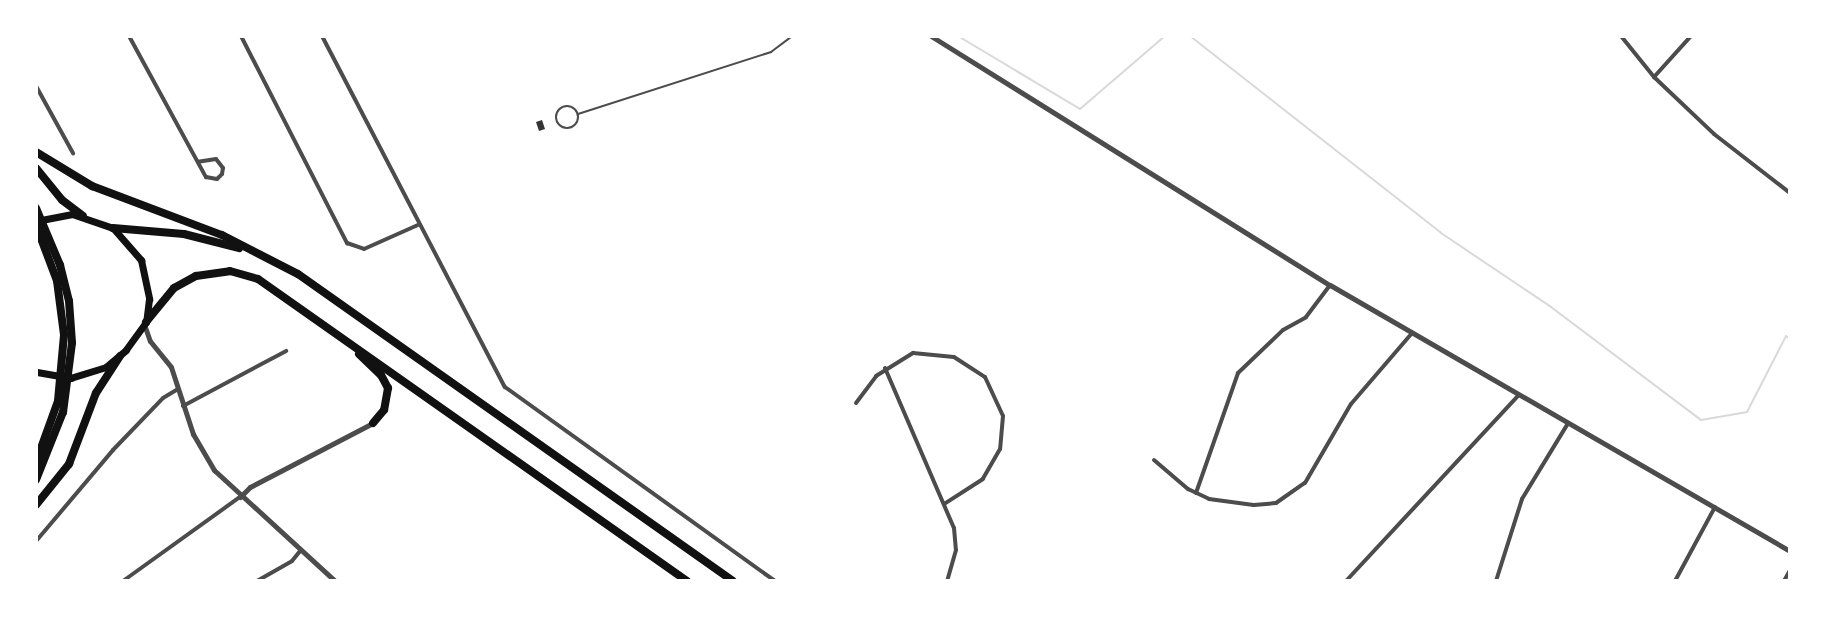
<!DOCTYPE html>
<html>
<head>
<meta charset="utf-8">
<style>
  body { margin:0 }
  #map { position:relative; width:1826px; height:617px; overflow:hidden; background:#fff; font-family:"Asap Condensed",sans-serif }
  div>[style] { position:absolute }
  .stream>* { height:2px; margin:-1px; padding:0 1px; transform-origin:1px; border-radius:1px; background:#d9d9d9 }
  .building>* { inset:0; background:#353535 }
  .service>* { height:2px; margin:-1px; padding:0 1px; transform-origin:1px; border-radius:1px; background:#4c4c4c }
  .service>.ring { margin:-1px; padding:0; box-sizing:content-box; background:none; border:2px solid #4c4c4c; border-radius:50% }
  .minor>* { height:4px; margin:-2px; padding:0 2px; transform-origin:2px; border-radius:2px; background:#4c4c4c }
  .tertiary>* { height:5px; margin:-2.5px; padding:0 2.5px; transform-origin:2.5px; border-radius:2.5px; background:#4c4c4c }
  .trunk>* { height:7px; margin:-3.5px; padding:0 3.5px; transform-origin:3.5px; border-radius:3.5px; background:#111 }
  .motorway>* { height:8px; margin:-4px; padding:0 4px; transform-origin:4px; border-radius:4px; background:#111 }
  span { translate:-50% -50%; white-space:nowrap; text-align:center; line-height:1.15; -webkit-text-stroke:4.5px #fff; paint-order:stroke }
  .frame { position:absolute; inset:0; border:38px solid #fff; pointer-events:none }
</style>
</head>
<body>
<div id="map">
  <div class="stream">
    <i style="left:958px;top:36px;width:142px;rotate:30.9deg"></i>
    <i style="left:1080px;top:109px;width:112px;rotate:-40.7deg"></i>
    <i style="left:1190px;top:36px;width:319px;rotate:38.1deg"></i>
    <i style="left:1441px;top:233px;width:133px;rotate:33.9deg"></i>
    <i style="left:1551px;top:307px;width:188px;rotate:37deg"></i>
    <i style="left:1701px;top:420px;width:47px;rotate:-9.9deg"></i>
    <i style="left:1747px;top:412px;width:85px;rotate:-62.8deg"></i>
    <i style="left:1786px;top:336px;width:5px;rotate:37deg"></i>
  </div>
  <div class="building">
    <i style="clip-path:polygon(542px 120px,545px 129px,539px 131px,536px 122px)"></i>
  </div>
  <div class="service">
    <i class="ring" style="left:556px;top:106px;width:20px;height:20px"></i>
    <i style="left:578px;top:114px;width:203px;rotate:-17.8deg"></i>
    <i style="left:771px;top:52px;width:26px;rotate:-37deg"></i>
  </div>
  <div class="minor">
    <i style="left:129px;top:36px;width:161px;rotate:61.4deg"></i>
    <i style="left:206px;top:177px;width:11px;rotate:10deg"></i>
    <i style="left:217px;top:179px;width:7px;rotate:-45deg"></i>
    <i style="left:222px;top:174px;width:6px;rotate:-81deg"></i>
    <i style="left:223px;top:168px;width:11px;rotate:-128deg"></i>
    <i style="left:216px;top:159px;width:18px;rotate:171deg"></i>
    <i style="left:241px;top:36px;width:233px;rotate:62.9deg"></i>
    <i style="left:347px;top:243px;width:18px;rotate:19deg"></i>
    <i style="left:364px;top:249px;width:59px;rotate:-24deg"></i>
    <i style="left:322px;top:36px;width:396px;rotate:62.5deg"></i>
    <i style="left:505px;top:387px;width:332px;rotate:35.7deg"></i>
    <i style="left:1621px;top:36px;width:53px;rotate:51.2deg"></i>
    <i style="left:1654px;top:77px;width:83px;rotate:43.5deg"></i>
    <i style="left:1714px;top:134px;width:96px;rotate:37.8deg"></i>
    <i style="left:1654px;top:77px;width:55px;rotate:-47.9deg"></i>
    <i style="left:36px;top:86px;width:77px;rotate:61.1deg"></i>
    <i style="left:885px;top:368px;width:174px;rotate:66.7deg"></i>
    <i style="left:954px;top:528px;width:22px;rotate:85deg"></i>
    <i style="left:956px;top:550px;width:32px;rotate:106deg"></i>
    <i style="left:856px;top:403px;width:34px;rotate:-53deg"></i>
    <i style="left:876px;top:376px;width:44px;rotate:-31.9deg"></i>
    <i style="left:913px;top:353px;width:41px;rotate:5.6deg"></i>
    <i style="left:954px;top:357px;width:37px;rotate:33deg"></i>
    <i style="left:985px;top:377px;width:43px;rotate:65.2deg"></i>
    <i style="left:1003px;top:416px;width:33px;rotate:95deg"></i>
    <i style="left:1000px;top:449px;width:34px;rotate:120deg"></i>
    <i style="left:983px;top:479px;width:46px;rotate:147.3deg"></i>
    <i style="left:183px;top:406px;width:117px;rotate:-28.1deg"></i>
    <i style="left:1154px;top:460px;width:45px;rotate:40.5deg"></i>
    <i style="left:1188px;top:489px;width:23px;rotate:25deg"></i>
    <i style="left:1209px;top:499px;width:45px;rotate:7.6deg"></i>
    <i style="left:1254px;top:505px;width:22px;rotate:-5deg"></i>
    <i style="left:1276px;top:503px;width:35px;rotate:-35deg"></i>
    <i style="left:1305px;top:483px;width:91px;rotate:-59.8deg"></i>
    <i style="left:1351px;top:404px;width:94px;rotate:-49.3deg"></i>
    <i style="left:1196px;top:493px;width:127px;rotate:-70.7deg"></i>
    <i style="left:1238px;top:373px;width:62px;rotate:-43.7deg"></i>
    <i style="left:1283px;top:330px;width:26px;rotate:-29deg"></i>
    <i style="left:1306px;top:317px;width:40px;rotate:-53deg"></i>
    <i style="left:37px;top:540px;width:118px;rotate:-49.8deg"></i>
    <i style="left:113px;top:450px;width:72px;rotate:-46.1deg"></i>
    <i style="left:163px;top:398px;width:17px;rotate:-31deg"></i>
    <i style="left:123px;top:581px;width:144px;rotate:-35.7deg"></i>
    <i style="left:257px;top:581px;width:40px;rotate:-29.7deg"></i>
    <i style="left:292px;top:561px;width:14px;rotate:-51deg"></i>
    <i style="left:1346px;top:581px;width:254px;rotate:-47.1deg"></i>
    <i style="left:1496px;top:581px;width:86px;rotate:-72.4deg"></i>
    <i style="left:1522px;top:499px;width:87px;rotate:-58.7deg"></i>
    <i style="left:1675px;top:581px;width:84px;rotate:-61.6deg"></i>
    <i style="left:1784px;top:581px;width:13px;rotate:-61deg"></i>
  </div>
  <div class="tertiary">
    <i style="left:931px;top:36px;width:470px;rotate:32deg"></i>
    <i style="left:1330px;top:285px;width:531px;rotate:30.04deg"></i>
    <i style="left:144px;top:324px;width:18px;rotate:71deg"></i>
    <i style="left:150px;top:341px;width:33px;rotate:51deg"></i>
    <i style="left:171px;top:367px;width:71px;rotate:71.8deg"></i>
    <i style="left:193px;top:434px;width:42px;rotate:59.7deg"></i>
    <i style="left:214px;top:470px;width:164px;rotate:42.5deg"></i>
    <i style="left:240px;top:497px;width:14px;rotate:-45deg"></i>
    <i style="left:250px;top:487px;width:139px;rotate:-27.5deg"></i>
  </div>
  <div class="trunk">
    <i style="left:36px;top:221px;width:37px;rotate:-11deg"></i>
    <i style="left:72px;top:214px;width:43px;rotate:18.9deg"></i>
    <i style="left:113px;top:228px;width:43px;rotate:48.8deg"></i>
    <i style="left:141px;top:260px;width:40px;rotate:78deg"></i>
    <i style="left:149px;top:299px;width:23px;rotate:97deg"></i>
    <i style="left:146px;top:322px;width:34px;rotate:126deg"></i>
    <i style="left:126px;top:350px;width:26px;rotate:140deg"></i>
    <i style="left:106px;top:367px;width:37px;rotate:163deg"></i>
    <i style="left:71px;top:378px;width:36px;rotate:-170deg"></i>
  </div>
  <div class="motorway">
    <i style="left:36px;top:152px;width:66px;rotate:31.3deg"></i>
    <i style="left:92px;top:186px;width:139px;rotate:20.7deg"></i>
    <i style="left:222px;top:235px;width:85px;rotate:27.2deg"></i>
    <i style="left:298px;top:274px;width:532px;rotate:35.21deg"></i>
    <i style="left:36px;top:168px;width:41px;rotate:50.9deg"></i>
    <i style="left:62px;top:200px;width:26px;rotate:37deg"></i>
    <i style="left:36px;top:208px;width:62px;rotate:67.2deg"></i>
    <i style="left:60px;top:265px;width:37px;rotate:76deg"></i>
    <i style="left:69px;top:301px;width:42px;rotate:85.9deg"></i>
    <i style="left:72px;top:343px;width:70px;rotate:97.4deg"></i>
    <i style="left:63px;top:412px;width:73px;rotate:111.7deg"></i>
    <i style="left:36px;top:225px;width:60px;rotate:69.4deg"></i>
    <i style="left:57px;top:281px;width:54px;rotate:82.6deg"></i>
    <i style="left:64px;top:335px;width:66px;rotate:95.2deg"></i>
    <i style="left:58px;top:401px;width:65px;rotate:109.8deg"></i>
    <i style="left:113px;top:228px;width:71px;rotate:4.8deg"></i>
    <i style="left:184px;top:234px;width:57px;rotate:14.3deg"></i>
    <i style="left:146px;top:322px;width:44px;rotate:-50.5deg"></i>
    <i style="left:174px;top:288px;width:25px;rotate:-29deg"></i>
    <i style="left:196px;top:276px;width:34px;rotate:-8deg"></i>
    <i style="left:230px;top:271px;width:29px;rotate:16deg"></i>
    <i style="left:258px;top:279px;width:525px;rotate:35.14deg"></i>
    <i style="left:359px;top:354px;width:30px;rotate:44deg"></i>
    <i style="left:381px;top:375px;width:15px;rotate:62deg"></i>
    <i style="left:388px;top:388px;width:22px;rotate:100deg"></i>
    <i style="left:384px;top:410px;width:17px;rotate:130deg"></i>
    <i style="left:36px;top:505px;width:53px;rotate:-51.2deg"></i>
    <i style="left:69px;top:464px;width:76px;rotate:-69.2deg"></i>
    <i style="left:96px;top:393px;width:44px;rotate:-57deg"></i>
  </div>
  <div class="frame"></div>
</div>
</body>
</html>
